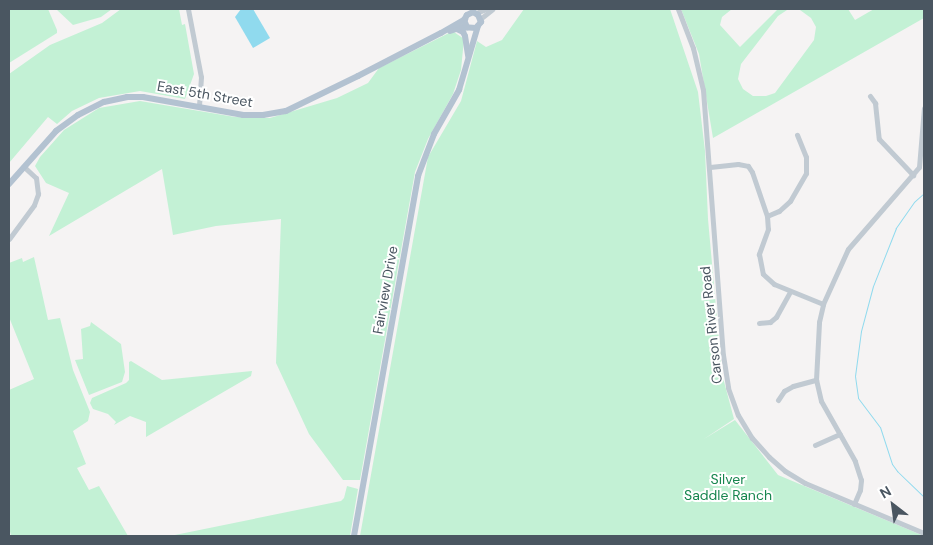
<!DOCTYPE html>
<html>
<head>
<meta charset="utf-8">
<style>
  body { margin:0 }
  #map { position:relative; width:933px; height:545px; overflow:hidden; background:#f5f3f3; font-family:"DM Sans",sans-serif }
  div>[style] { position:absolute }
  .green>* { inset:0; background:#c3f1d5 }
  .water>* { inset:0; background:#90daee }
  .stream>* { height:1px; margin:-0.5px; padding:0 0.5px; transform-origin:0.5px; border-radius:0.5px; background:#90daee }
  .minor>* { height:5px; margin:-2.5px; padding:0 2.5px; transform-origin:2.5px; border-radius:2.5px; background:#c1cad2 }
  .major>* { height:6px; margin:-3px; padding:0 3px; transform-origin:3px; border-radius:3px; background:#b3c2d1 }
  span { translate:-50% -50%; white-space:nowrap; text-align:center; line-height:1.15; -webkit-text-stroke:4px #fff; paint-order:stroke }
  .street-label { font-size:14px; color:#4a5661 }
  .park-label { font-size:14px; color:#17864f }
  .frame { position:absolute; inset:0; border:10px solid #4a5661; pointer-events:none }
  .north { position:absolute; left:868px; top:480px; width:50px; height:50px; -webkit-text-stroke:4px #fff; paint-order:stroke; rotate:330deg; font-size:14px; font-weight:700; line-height:20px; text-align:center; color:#4a5661 }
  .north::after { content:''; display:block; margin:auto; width:18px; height:22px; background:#4a5661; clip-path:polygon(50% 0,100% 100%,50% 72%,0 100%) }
</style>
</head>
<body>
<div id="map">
  <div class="green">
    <i style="clip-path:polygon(9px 9px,48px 9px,57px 30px,57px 33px,9px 63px)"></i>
    <i style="clip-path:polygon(56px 9px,112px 9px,101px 17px,73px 25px)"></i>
    <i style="clip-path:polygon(121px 9px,179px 9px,182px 25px,185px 24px,194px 74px,185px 99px,140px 91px,99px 98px,72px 111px,57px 124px,48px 117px,9px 163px,9px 74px,50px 45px,102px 23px)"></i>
    <i style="clip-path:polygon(524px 9px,670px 9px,698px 92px,705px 151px,708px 219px,722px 374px,734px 419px,704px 439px,735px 420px,778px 475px,924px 536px,360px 536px,428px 157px,461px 101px,477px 41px,486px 47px,502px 40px)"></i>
    <i style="clip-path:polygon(evenodd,681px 9px,732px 9px,722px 17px,720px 25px,740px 47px,778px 9px,848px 9px,855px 20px,874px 9px,924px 9px,924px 18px,713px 138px,699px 54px,681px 9px,787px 10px,800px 10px,811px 18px,816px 27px,814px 40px,775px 93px,766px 96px,753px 96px,743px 89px,738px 79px,741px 64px,778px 16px,787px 10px)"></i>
    <i style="clip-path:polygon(454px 32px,464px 39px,461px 70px,453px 94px,428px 139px,415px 172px,360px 480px,343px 480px,309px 434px,276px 363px,281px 219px,216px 226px,173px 235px,162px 169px,49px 236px,69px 193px,46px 183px,35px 166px,40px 157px,64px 130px,99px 108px,140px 101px,235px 117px,270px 118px,337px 98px,368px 83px,379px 68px,449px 33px)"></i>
    <i style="clip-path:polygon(34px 257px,48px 320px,60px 318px,73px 370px,90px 412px,88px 421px,73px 431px,86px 464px,77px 468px,89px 490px,99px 486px,128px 536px,11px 536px,9px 527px,9px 390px,34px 379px,9px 317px,9px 263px,22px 258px,23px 262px)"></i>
    <i style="clip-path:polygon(91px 322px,121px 344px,125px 372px,122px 382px,89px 395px,75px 360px,83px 359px,81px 329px,90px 326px)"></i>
    <i style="clip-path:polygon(131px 361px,162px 380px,252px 371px,251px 376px,146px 437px,146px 422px,130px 416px,114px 425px,116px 422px,108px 414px,93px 409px,90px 403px,92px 398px,126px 383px,129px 380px,129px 362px)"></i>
    <i style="clip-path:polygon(347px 486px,358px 489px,350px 536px,170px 536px,341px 501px,344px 498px)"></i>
  </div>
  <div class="water">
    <i style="clip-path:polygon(241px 9px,253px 9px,270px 38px,253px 48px,235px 17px)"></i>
  </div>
  <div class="stream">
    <i style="left:924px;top:193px;width:13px;rotate:138deg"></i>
    <i style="left:914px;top:202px;width:32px;rotate:125deg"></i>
    <i style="left:896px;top:228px;width:62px;rotate:111.6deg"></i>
    <i style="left:873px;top:286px;width:47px;rotate:104.9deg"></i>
    <i style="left:861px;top:331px;width:45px;rotate:97.6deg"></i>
    <i style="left:855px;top:376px;width:22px;rotate:82deg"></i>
    <i style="left:858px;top:398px;width:36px;rotate:53deg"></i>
    <i style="left:880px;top:427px;width:39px;rotate:72deg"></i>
    <i style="left:892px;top:464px;width:9px;rotate:54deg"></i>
    <i style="left:897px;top:471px;width:37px;rotate:44deg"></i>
  </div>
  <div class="minor">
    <i style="left:188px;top:9px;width:69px;rotate:79.2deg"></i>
    <i style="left:201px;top:77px;width:29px;rotate:94deg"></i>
    <i style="left:678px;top:9px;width:42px;rotate:69deg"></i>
    <i style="left:693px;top:48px;width:43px;rotate:76.6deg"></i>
    <i style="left:703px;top:90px;width:266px;rotate:85.7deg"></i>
    <i style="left:723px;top:355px;width:33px;rotate:81deg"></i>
    <i style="left:728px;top:388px;width:29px;rotate:70deg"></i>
    <i style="left:738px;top:415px;width:27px;rotate:59deg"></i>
    <i style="left:752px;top:438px;width:25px;rotate:48deg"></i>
    <i style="left:769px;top:457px;width:21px;rotate:41deg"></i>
    <i style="left:785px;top:471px;width:23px;rotate:31deg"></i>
    <i style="left:805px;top:483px;width:129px;rotate:22.8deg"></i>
    <i style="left:476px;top:13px;width:11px;rotate:-22deg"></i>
    <i style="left:480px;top:19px;width:16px;rotate:-38deg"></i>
    <i style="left:870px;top:96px;width:9px;rotate:54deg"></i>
    <i style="left:875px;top:103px;width:36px;rotate:84deg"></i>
    <i style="left:879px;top:139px;width:50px;rotate:46.6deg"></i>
    <i style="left:710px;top:167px;width:28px;rotate:-6deg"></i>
    <i style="left:738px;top:164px;width:10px;rotate:11deg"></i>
    <i style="left:748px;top:166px;width:7px;rotate:56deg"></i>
    <i style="left:752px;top:172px;width:46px;rotate:71.2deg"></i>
    <i style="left:767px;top:216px;width:13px;rotate:86deg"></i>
    <i style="left:768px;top:229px;width:27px;rotate:110deg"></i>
    <i style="left:759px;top:254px;width:20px;rotate:79deg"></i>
    <i style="left:763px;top:274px;width:15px;rotate:42deg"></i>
    <i style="left:774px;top:284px;width:53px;rotate:22.2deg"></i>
    <i style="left:767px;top:216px;width:13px;rotate:-23deg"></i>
    <i style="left:779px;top:211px;width:15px;rotate:-42deg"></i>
    <i style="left:790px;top:201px;width:32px;rotate:-60deg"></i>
    <i style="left:806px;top:173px;width:16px;rotate:-90deg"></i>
    <i style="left:806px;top:157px;width:24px;rotate:-112deg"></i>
    <i style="left:9px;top:239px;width:42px;rotate:-53.7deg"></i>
    <i style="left:34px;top:205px;width:12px;rotate:-70deg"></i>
    <i style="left:38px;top:194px;width:16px;rotate:-97deg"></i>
    <i style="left:36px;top:178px;width:16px;rotate:-137deg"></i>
    <i style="left:759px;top:323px;width:11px;rotate:-5deg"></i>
    <i style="left:770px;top:322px;width:8px;rotate:-40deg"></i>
    <i style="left:776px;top:317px;width:29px;rotate:-61deg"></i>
    <i style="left:778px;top:400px;width:11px;rotate:-56deg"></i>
    <i style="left:784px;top:391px;width:10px;rotate:-29deg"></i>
    <i style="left:793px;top:386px;width:24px;rotate:-15deg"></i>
    <i style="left:815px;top:445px;width:27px;rotate:-24deg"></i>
    <i style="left:854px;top:504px;width:15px;rotate:-67deg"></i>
    <i style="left:860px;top:490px;width:10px;rotate:-84deg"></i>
    <i style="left:861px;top:480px;width:20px;rotate:-108deg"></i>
    <i style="left:855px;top:461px;width:69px;rotate:-119.5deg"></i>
    <i style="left:821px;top:401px;width:22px;rotate:-103deg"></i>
    <i style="left:816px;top:380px;width:58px;rotate:-87deg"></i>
    <i style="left:819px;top:322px;width:18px;rotate:-77deg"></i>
    <i style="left:823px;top:304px;width:60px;rotate:-65.6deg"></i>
    <i style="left:848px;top:249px;width:108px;rotate:-49.1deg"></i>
    <i style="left:919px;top:167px;width:59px;rotate:-85.2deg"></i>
  </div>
  <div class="major">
    <i style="left:457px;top:29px;width:7px;rotate:27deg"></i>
    <i style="left:463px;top:32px;width:4px;rotate:63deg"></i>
    <i style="left:465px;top:36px;width:20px;rotate:81deg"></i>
    <i style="left:450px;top:31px;width:13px;rotate:-18deg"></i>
    <i style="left:462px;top:27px;width:14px;rotate:4deg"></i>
    <i style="left:476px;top:28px;width:8px;rotate:-50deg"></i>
    <i style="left:481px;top:22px;width:8px;rotate:-113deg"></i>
    <i style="left:478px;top:15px;width:6px;rotate:-149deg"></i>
    <i style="left:473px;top:12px;width:7px;rotate:153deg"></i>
    <i style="left:467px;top:15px;width:6px;rotate:121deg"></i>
    <i style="left:464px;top:20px;width:8px;rotate:67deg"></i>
    <i style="left:9px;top:184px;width:71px;rotate:-48.4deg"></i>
    <i style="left:56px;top:131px;width:27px;rotate:-36deg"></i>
    <i style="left:78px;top:115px;width:29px;rotate:-27deg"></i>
    <i style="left:104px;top:102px;width:24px;rotate:-12deg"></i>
    <i style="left:127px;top:97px;width:16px"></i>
    <i style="left:143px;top:97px;width:102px;rotate:10.2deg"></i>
    <i style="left:243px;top:115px;width:20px"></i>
    <i style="left:263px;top:115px;width:23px;rotate:-10deg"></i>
    <i style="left:286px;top:111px;width:80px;rotate:-25.9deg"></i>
    <i style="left:358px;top:76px;width:93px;rotate:-27.4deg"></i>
    <i style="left:441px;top:33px;width:28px;rotate:-30deg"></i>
    <i style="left:354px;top:536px;width:366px;rotate:-79.9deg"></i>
    <i style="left:418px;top:176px;width:45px;rotate:-69.1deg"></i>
    <i style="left:434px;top:134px;width:51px;rotate:-60.4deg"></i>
    <i style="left:459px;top:90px;width:67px;rotate:-73.5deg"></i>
  </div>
  <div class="street-label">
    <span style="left:205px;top:94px;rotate:10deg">East 5th Street</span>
    <span style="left:385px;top:290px;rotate:-80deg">Fairview Drive</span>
    <span style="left:711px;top:325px;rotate:-96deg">Carson River Road</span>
  </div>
  <div class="park-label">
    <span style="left:728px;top:487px">Silver<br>Saddle Ranch</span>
  </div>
  <div class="frame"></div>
  <div class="north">N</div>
</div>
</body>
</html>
